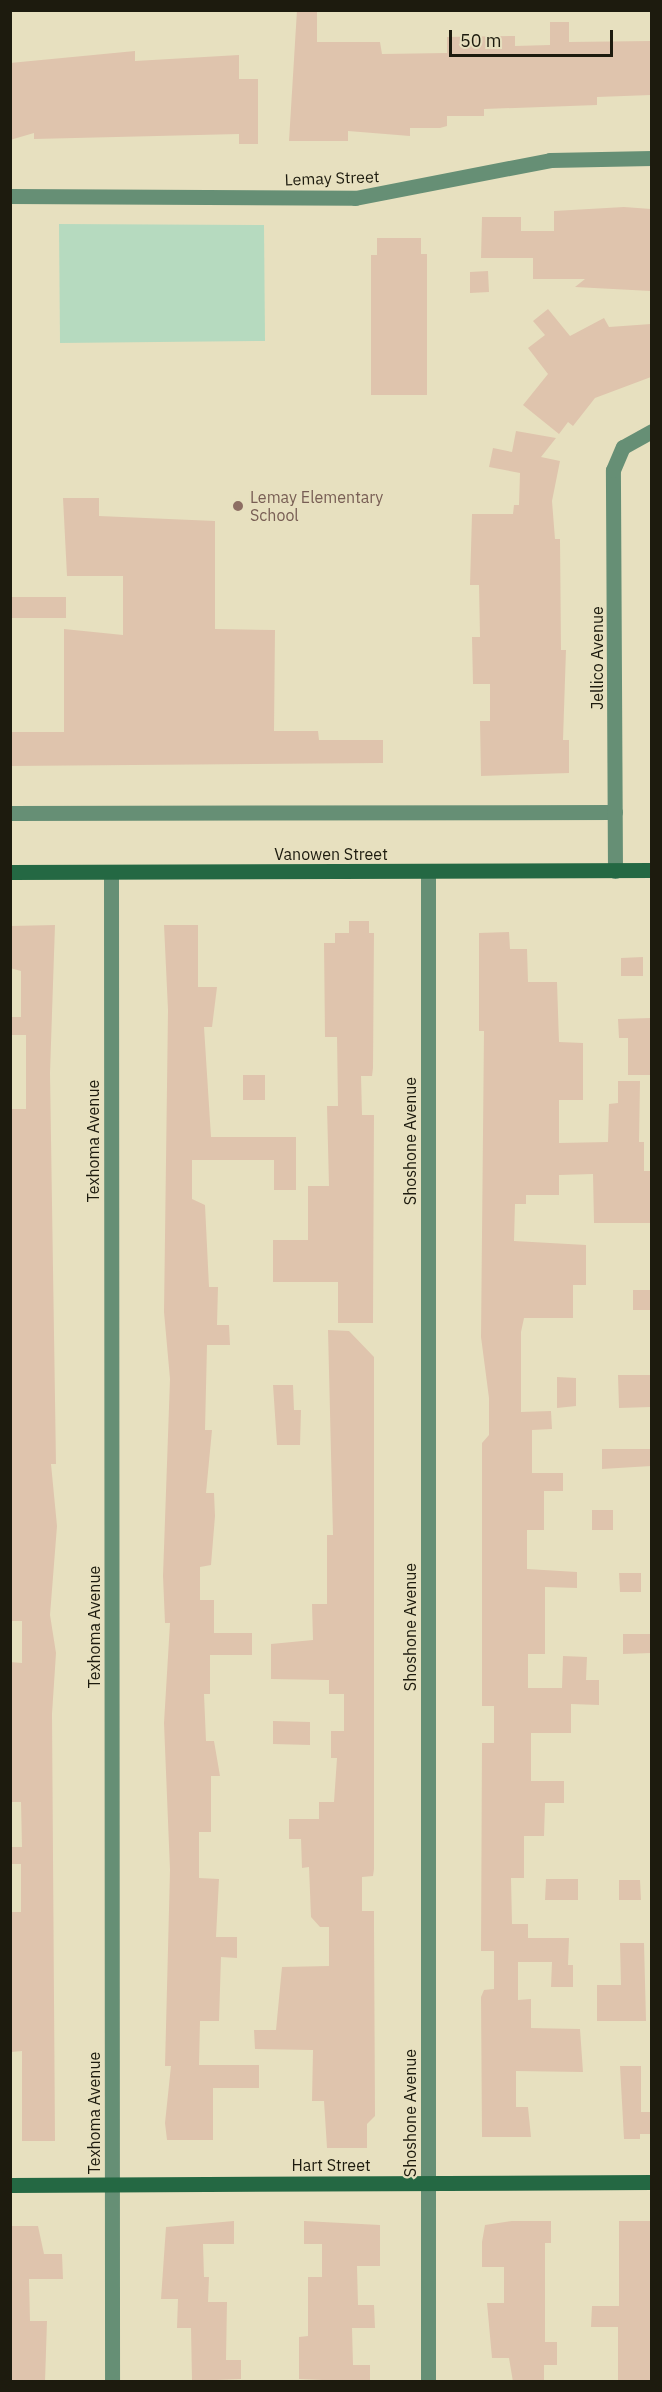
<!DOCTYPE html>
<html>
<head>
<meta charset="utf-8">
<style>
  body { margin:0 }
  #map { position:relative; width:662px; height:2392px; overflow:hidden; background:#e7e0bf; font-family:"IBM Plex Sans",sans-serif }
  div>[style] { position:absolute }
  .green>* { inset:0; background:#b6dabf }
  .building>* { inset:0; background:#dfc4ad }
  .street>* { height:15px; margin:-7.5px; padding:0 7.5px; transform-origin:7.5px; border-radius:7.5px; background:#668f75 }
  .secondary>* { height:15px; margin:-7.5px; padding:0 7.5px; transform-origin:7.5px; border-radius:7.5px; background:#246843 }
  .dots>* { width:16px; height:16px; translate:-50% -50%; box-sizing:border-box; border:3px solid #e7e0bf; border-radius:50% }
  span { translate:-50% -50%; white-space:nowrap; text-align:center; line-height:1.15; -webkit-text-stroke:4.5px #e7e0bf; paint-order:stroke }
  .street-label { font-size:16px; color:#1d1b0e }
  .education-label { font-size:16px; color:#785e54 }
  .left { translate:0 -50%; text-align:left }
  .frame { position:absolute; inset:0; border:12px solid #1d1b0e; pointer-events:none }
  .scale { position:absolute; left:449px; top:30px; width:164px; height:27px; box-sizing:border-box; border:3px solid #1d1b0e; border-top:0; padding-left:8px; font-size:18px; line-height:21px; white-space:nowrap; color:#1d1b0e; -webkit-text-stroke:4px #e7e0bf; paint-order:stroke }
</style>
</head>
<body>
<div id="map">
  <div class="green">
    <i style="clip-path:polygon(59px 224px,264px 225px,265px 341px,60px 343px)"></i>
  </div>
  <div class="building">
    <i style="clip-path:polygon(297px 10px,317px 10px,317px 42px,380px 42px,382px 54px,447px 53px,447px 37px,515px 36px,515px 46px,550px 45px,550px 22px,569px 22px,569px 42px,651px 41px,651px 95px,597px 97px,597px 105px,484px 109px,484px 116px,447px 116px,447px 126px,440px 128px,410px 128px,410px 136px,348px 131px,348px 141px,289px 141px)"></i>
    <i style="clip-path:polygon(135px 51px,135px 61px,239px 55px,239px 79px,258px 79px,258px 144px,239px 144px,239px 134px,34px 139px,34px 133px,10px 140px,10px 63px)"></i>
    <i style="clip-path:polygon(624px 207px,651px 209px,651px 291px,575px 287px,585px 279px,533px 279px,533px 258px,481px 258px,482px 217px,521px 217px,521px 231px,554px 231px,554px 211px)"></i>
    <i style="clip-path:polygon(377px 238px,421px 238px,421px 254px,427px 254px,427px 395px,371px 395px,371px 255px,377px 255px)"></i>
    <i style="clip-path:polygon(488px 271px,489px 292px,470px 293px,470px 272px)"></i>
    <i style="clip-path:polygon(548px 309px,570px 336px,604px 318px,609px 327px,651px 324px,651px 377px,595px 398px,573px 426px,568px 422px,559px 434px,523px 405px,548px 374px,528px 348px,545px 335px,533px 321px)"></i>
    <i style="clip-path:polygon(516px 431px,556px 438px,541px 457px,560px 461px,552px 501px,555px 539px,560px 539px,561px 650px,566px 650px,563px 740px,569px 740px,569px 773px,481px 776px,480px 721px,490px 721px,490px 684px,473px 684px,472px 637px,480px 637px,479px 585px,470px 585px,472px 514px,513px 514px,514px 505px,519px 505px,520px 473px,489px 467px,493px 448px,512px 452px)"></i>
    <i style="clip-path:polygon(63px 498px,99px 498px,99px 516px,215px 521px,215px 629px,275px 630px,274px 731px,318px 731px,319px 740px,383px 740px,383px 763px,10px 766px,10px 732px,64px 732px,64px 629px,123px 635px,123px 576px,67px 576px)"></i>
    <i style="clip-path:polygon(10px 597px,66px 597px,66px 618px,10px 618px)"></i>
    <i style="clip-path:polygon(349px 921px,369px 921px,369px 933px,374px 933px,373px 1068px,372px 1076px,361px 1076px,362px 1115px,374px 1115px,373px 1323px,338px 1323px,338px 1282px,273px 1282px,273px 1240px,308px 1240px,308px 1186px,329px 1186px,327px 1106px,338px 1106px,337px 1037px,325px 1037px,324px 943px,335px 943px,335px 933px,349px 933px)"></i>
    <i style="clip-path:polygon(55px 925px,50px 1073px,56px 1464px,51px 1464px,57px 1526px,50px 1615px,56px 1653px,52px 1714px,55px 2141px,22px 2141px,22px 2051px,11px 2052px,10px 1912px,21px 1912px,21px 1864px,12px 1864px,12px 1847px,22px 1847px,21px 1802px,10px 1802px,10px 1662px,22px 1663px,22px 1621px,10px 1621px,10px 1109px,26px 1109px,26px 1035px,11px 1035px,11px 1017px,21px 1017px,21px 971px,10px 968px,10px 926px)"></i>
    <i style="clip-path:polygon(164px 925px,198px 925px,198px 987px,217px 987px,212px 1027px,204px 1027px,211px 1137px,296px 1137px,296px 1190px,274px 1190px,274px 1160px,192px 1160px,192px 1199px,205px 1205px,209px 1287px,218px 1287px,217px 1325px,229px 1325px,230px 1345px,207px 1345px,205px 1430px,212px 1430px,206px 1493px,214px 1493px,215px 1516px,211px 1565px,200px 1567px,200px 1600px,214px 1600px,214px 1633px,252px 1633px,252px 1655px,210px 1655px,210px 1694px,204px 1694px,206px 1741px,214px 1741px,220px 1776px,211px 1776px,211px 1832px,199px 1832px,199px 1878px,219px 1879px,216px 1937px,237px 1937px,237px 1958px,221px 1957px,219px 2021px,200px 2021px,199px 2065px,259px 2065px,259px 2088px,213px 2088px,213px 2140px,167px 2140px,165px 2123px,171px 2066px,165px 2066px,170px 1870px,164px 1723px,170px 1623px,165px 1623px,163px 1576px,170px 1379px,164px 1312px,168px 1010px)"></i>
    <i style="clip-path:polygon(509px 932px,510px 949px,527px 949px,528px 982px,557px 982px,559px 1042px,583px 1043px,583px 1100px,559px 1100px,559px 1143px,608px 1142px,609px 1104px,618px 1103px,618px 1081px,640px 1081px,639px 1142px,644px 1142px,644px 1171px,651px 1171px,651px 1223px,594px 1223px,593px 1174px,559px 1175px,559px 1195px,526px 1195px,526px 1204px,515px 1204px,514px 1241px,586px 1245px,586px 1285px,573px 1285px,573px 1318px,524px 1318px,521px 1332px,521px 1412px,551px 1411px,552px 1429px,532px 1430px,532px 1473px,563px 1473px,563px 1491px,544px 1491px,544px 1530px,527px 1530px,527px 1569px,577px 1572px,577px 1588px,545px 1587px,545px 1654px,528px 1654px,528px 1688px,562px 1688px,563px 1656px,587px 1657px,586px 1680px,599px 1680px,599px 1705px,571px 1704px,571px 1733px,531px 1733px,531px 1781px,564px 1781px,564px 1803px,545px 1803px,544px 1836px,524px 1836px,524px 1878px,511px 1878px,512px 1924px,528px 1924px,528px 1938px,569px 1938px,568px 1965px,573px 1965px,573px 1987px,551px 1987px,552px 1962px,518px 1962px,518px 2000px,531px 1999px,531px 2028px,580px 2029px,583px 2072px,516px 2071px,516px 2107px,528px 2107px,531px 2137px,482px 2137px,481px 1997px,484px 1990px,494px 1989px,494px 1951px,481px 1951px,482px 1743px,494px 1743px,494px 1706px,482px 1706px,482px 1443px,489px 1435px,489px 1398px,481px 1337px,484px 1031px,479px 1031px,479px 933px)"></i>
    <i style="clip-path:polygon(643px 957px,643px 976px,621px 976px,621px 958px)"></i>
    <i style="clip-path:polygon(651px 1018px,651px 1075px,628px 1075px,628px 1038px,619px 1038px,618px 1019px)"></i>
    <i style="clip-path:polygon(243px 1075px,265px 1075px,265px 1100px,243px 1100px)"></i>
    <i style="clip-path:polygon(633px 1290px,651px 1290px,651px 1310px,633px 1310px)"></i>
    <i style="clip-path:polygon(328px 1330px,349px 1331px,374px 1357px,374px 1869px,373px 1876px,362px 1877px,362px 1911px,374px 1911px,374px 1925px,375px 2116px,367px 2124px,367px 2148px,327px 2148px,324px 2101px,312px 2101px,313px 2050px,255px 2049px,254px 2030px,276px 2030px,282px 1967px,329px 1966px,329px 1927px,320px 1927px,311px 1917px,309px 1867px,302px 1868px,301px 1839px,289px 1839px,289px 1819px,319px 1819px,319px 1802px,334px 1802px,337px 1758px,331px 1758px,331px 1731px,344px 1731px,344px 1694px,329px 1694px,329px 1680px,271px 1679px,271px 1644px,313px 1640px,312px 1604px,327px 1604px,327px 1535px,333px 1535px)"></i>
    <i style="clip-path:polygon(618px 1375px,651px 1375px,651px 1407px,619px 1408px)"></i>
    <i style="clip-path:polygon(557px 1377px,576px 1378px,576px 1406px,557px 1408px)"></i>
    <i style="clip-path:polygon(273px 1385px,293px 1385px,294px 1410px,301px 1410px,300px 1445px,277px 1445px)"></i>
    <i style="clip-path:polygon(602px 1449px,651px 1449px,651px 1466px,602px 1469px)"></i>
    <i style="clip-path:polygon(592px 1510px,613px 1510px,613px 1530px,592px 1530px)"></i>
    <i style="clip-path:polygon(619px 1573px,641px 1573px,641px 1592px,620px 1592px)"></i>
    <i style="clip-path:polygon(623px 1634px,651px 1634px,651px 1653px,623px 1654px)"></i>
    <i style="clip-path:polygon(273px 1721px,310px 1722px,310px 1745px,273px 1744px)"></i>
    <i style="clip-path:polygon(546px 1879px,578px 1879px,578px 1900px,545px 1900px)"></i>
    <i style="clip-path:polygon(619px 1880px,640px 1880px,641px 1900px,619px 1900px)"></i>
    <i style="clip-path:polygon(620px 1943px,644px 1943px,646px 2021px,597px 2021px,597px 1985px,621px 1985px)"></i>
    <i style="clip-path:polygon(620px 2066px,641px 2066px,641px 2112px,651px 2112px,651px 2134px,640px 2134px,640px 2139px,624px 2139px)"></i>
    <i style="clip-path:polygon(234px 2221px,234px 2244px,203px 2244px,204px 2277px,209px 2277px,208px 2302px,227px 2302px,226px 2360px,241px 2360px,241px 2379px,192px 2381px,191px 2328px,177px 2328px,178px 2299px,161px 2299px,166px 2227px)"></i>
    <i style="clip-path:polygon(304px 2221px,380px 2225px,380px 2266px,357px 2266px,358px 2305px,374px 2305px,375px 2328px,352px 2328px,353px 2365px,370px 2365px,370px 2382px,299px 2379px,299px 2337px,308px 2336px,308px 2277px,322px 2277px,322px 2244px,304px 2244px)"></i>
    <i style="clip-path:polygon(512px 2221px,551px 2221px,551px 2243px,545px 2243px,545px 2342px,557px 2342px,557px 2365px,544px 2365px,544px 2382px,513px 2382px,509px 2358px,492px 2358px,487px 2303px,504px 2303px,504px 2267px,482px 2267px,482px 2242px,485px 2225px)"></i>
    <i style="clip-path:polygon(619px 2221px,651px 2221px,651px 2380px,618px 2380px,618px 2327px,591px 2327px,592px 2306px,619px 2306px)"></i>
    <i style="clip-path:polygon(10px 2226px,38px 2226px,44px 2254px,62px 2254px,63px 2279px,29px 2279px,30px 2321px,47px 2321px,45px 2382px,11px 2382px)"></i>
  </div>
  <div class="street">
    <i style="left:10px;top:196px;width:345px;rotate:0.3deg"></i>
    <i style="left:355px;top:198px;width:199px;rotate:-11deg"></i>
    <i style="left:550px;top:160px;width:102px;rotate:-1.1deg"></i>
    <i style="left:10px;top:813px;width:605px;rotate:-0.09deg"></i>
    <i style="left:615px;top:871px;width:401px;rotate:-90.3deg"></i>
    <i style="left:613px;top:470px;width:25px;rotate:-67deg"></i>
    <i style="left:623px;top:447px;width:33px;rotate:-29deg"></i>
    <i style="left:111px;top:872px;width:1510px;rotate:89.96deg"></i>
    <i style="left:428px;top:872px;width:1510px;rotate:90deg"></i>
  </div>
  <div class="secondary">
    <i style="left:10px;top:872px;width:642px;rotate:-0.18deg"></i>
    <i style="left:10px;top:2185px;width:642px;rotate:-0.27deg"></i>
  </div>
  <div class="dots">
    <i style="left:238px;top:506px;background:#8d6e63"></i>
  </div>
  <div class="street-label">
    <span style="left:332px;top:178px;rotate:-2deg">Lemay Street</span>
    <span style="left:597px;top:658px;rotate:-90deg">Jellico Avenue</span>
    <span style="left:331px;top:854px">Vanowen Street</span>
    <span style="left:93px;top:1141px;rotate:-90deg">Texhoma Avenue</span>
    <span style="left:410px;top:1141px;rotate:-90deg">Shoshone Avenue</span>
    <span style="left:94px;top:1627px;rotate:-90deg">Texhoma Avenue</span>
    <span style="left:410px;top:1627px;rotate:-90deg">Shoshone Avenue</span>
    <span style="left:94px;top:2113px;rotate:-90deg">Texhoma Avenue</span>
    <span style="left:410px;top:2113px;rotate:-90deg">Shoshone Avenue</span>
    <span style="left:331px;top:2165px">Hart Street</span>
  </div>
  <div class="education-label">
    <span class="left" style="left:250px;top:506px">Lemay Elementary<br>School</span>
  </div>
  <div class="frame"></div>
  <div class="scale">50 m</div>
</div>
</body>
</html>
